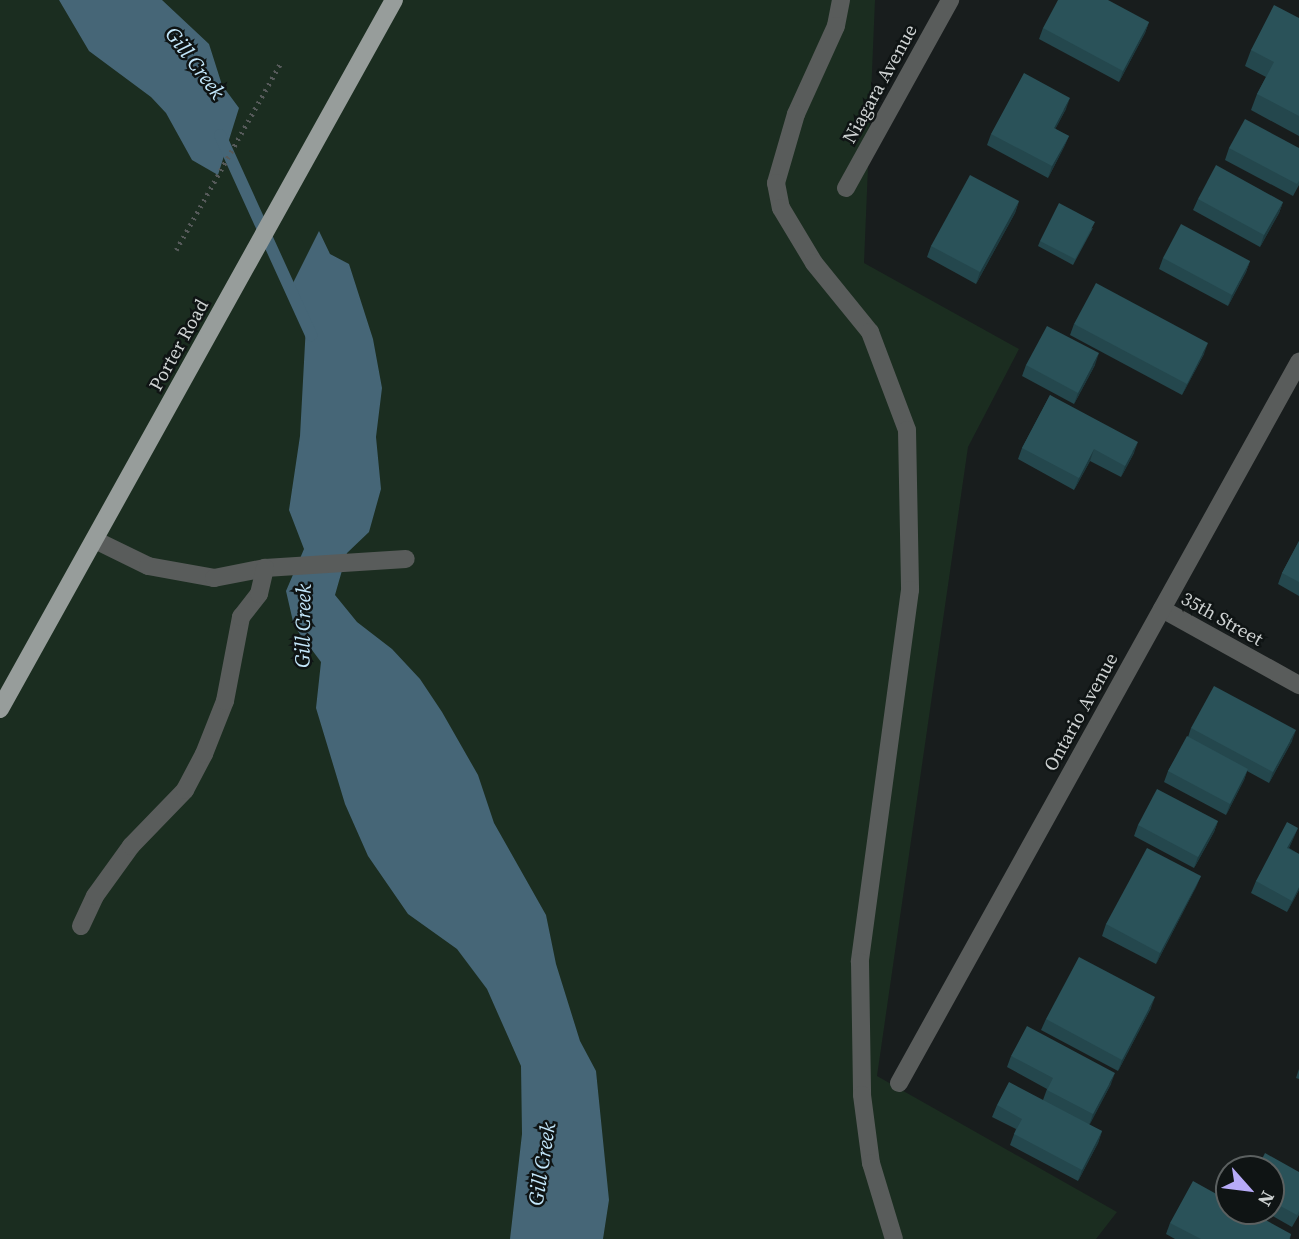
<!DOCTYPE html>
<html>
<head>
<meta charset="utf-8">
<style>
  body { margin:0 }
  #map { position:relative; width:1299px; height:1239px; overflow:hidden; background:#181d1d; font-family:"Source Serif 4",serif }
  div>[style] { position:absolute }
  .green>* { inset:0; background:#1b2d20 }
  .water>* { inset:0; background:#466677 }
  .stream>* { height:12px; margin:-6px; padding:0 6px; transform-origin:6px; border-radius:6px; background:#466677 }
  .path>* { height:4.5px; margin-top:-2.25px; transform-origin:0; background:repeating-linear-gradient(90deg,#565a5a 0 2px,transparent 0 7px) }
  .minor>* { height:18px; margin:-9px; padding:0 9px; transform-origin:9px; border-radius:9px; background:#595c5b }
  .major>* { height:18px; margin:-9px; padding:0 9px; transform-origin:9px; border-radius:9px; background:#979d9b }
  .wall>* { inset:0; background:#24474d }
  .shaded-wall>* { inset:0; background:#1d393e }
  .building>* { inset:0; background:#2a5259 }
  span { translate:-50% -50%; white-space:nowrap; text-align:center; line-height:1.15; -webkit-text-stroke:5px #0f1414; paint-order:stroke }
  .street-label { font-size:19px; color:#ced2d2 }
  .water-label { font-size:21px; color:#c4e8fc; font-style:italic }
  .north { position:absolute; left:1215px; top:1155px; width:70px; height:70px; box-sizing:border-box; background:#0f1414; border:2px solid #5b6060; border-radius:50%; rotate:118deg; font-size:19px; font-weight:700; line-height:28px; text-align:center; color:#ced2d2 }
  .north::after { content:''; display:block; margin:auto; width:24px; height:32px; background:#b7abf8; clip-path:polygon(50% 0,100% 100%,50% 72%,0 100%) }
</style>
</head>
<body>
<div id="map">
  <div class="green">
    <i style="clip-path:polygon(0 0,875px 0,864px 263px,1019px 349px,968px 447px,877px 1076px,1117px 1212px,1096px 1239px,0 1239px)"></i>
  </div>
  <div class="water">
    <i style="clip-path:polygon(59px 0,162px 0,209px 44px,222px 85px,239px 108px,218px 175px,192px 160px,166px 113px,151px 97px,89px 51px)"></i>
    <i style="clip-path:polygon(319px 231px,330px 254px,349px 264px,373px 339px,382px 388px,376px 437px,381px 489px,369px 532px,347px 553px,335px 595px,357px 622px,392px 649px,420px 679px,442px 712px,478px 775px,494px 823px,546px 915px,556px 964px,580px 1041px,596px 1071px,609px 1200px,603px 1239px,510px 1239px,522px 1134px,521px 1066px,487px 989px,457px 949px,408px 914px,368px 856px,345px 804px,316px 708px,321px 662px,294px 626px,286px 591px,304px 549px,289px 510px,300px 436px,306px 325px,290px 289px)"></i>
  </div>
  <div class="stream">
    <i style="left:220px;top:135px;width:220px;rotate:65.5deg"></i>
  </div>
  <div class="path">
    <i style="left:176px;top:250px;width:213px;rotate:-60.8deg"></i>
  </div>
  <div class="minor">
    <i style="left:841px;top:0;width:26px;rotate:101deg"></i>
    <i style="left:836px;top:26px;width:97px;rotate:114.4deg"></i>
    <i style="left:796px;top:114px;width:72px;rotate:106.2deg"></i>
    <i style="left:776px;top:183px;width:25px;rotate:79deg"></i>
    <i style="left:781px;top:208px;width:64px;rotate:59deg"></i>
    <i style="left:814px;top:263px;width:89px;rotate:50.9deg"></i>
    <i style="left:870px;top:332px;width:105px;rotate:69.3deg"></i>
    <i style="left:907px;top:430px;width:160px;rotate:88.9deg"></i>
    <i style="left:910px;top:590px;width:375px;rotate:97.7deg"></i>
    <i style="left:860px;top:962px;width:133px;rotate:89.1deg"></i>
    <i style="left:862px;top:1095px;width:69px;rotate:82.5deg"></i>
    <i style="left:871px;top:1163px;width:79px;rotate:73.2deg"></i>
    <i style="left:846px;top:188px;width:215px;rotate:-61deg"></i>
    <i style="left:95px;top:540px;width:59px;rotate:26.1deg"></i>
    <i style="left:148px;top:566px;width:67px;rotate:10.3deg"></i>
    <i style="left:214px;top:578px;width:52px;rotate:-11.1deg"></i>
    <i style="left:265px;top:568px;width:141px;rotate:-3.7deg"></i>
    <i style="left:1162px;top:609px;width:157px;rotate:29deg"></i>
    <i style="left:81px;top:926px;width:33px;rotate:-65deg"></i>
    <i style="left:95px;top:896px;width:62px;rotate:-54.2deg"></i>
    <i style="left:131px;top:846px;width:78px;rotate:-46deg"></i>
    <i style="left:185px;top:790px;width:41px;rotate:-62.2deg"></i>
    <i style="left:204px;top:754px;width:57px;rotate:-68.4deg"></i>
    <i style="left:225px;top:701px;width:86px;rotate:-79.2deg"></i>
    <i style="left:241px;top:617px;width:29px;rotate:-52deg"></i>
    <i style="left:259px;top:594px;width:27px;rotate:-77deg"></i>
    <i style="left:899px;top:1083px;width:825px;rotate:-60.98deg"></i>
  </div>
  <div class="major">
    <i style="left:0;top:709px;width:811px;rotate:-60.94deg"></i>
  </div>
  <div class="wall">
    <i style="clip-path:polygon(1299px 18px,1299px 136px,1251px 110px,1257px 94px,1266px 77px,1245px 66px,1251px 50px)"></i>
    <i style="clip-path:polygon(1149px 22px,1145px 33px,1119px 82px,1039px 39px,1043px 28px)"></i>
    <i style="clip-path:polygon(1066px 109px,1055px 129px,1069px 136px,1064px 147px,1048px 178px,987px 145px,991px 134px)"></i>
    <i style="clip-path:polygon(1229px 148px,1299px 148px,1299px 185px,1293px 196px,1225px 160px)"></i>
    <i style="clip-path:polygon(1198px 199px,1283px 202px,1279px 213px,1260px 247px,1193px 210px)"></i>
    <i style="clip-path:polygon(1019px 201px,1015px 213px,976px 284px,927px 257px,931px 246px)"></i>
    <i style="clip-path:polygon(1093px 228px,1073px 265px,1038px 246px,1040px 241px)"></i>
    <i style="clip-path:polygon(1163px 258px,1250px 261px,1246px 272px,1228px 306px,1159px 269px)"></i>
    <i style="clip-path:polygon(1074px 324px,1204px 354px,1182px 395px,1070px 335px)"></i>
    <i style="clip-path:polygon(1026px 365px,1095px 365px,1074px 404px,1022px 376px)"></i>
    <i style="clip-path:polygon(1050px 395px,1134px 453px,1121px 477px,1090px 461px,1074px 490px,1018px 459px,1022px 448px)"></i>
    <i style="clip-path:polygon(1299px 541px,1299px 596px,1278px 584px,1282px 573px)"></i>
    <i style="clip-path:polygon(1191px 728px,1292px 741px,1269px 783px,1247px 771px,1244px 780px,1226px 815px,1164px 782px,1168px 771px,1188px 737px)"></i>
    <i style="clip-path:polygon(1218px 821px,1214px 832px,1194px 868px,1134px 836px,1138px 825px)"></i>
    <i style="clip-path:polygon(1298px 828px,1289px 848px,1299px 854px,1299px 890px,1287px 912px,1251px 893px,1256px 881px)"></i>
    <i style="clip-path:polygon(1201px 876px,1196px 887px,1156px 964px,1102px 936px,1106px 924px)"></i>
    <i style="clip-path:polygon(1151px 1008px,1118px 1071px,1041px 1030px,1046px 1019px)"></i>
    <i style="clip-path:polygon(1011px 1056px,1111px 1084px,1089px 1125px,1102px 1131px,1098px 1143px,1078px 1181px,1010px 1145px,1016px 1129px,992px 1117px,997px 1105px,1043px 1100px,1047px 1089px,1007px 1067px)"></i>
    <i style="clip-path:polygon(1299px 1069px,1299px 1079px,1296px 1078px)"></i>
    <i style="clip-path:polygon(1271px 1169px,1299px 1172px,1299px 1215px,1292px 1227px,1264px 1211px,1271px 1211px)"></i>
    <i style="clip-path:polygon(1170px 1223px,1291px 1234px,1290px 1239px,1175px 1239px,1166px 1234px)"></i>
  </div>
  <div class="shaded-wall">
    <i style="clip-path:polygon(1149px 22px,1145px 33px,1119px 82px,1123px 71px)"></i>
    <i style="clip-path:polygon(1070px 98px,1066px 109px,1050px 139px,1054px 128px)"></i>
    <i style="clip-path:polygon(1069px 136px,1064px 147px,1048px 178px,1052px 166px)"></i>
    <i style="clip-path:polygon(1019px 201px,1015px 213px,976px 284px,980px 272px)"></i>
    <i style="clip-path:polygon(1283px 202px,1279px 213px,1260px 247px,1264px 235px)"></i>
    <i style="clip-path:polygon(1250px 261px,1246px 272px,1228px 306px,1232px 295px)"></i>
    <i style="clip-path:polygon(1208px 343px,1204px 354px,1182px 395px,1187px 384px)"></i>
    <i style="clip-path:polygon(1099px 353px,1095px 365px,1074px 404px,1078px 393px)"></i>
    <i style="clip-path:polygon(1138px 442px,1134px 453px,1121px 477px,1125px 466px)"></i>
    <i style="clip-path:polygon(1094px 449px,1090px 461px,1074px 490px,1079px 478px)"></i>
    <i style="clip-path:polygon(1296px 730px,1292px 741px,1269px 783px,1273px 772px)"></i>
    <i style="clip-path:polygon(1248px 769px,1244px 780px,1226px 815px,1230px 804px)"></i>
    <i style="clip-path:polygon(1218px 821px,1214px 832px,1194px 868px,1198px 857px)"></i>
    <i style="clip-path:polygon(1298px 828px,1293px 839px,1283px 859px,1287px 848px)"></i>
    <i style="clip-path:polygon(1201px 876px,1196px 887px,1156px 964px,1160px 953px)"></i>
    <i style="clip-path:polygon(1299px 887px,1299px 890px,1287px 912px,1292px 901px)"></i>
    <i style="clip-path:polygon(1155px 997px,1151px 1008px,1118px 1071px,1122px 1060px)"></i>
    <i style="clip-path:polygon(1115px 1073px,1111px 1084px,1089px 1126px,1093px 1114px)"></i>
    <i style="clip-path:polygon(1102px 1131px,1098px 1143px,1078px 1181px,1082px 1170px)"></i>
  </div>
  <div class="building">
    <i style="clip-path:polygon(1058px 0,1108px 0,1149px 22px,1123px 71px,1043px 28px)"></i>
    <i style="clip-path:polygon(1274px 5px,1299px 18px,1299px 116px,1257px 94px,1274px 62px,1251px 50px)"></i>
    <i style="clip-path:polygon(1024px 73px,1070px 98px,1054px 128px,1069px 136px,1052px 166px,991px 134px)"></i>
    <i style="clip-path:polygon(1245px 119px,1299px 148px,1299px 181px,1297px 184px,1229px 148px)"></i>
    <i style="clip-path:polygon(1216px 165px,1283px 202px,1264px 235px,1198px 199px)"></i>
    <i style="clip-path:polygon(970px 175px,1019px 201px,980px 272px,931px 246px)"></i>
    <i style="clip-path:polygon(1059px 203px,1095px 222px,1075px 259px,1040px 241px)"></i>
    <i style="clip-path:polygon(1181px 224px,1250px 261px,1232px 295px,1163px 258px)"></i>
    <i style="clip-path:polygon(1096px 283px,1208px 343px,1187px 384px,1074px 324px)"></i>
    <i style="clip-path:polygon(1047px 326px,1099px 353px,1078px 393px,1026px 365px)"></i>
    <i style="clip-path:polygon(1050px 395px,1138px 442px,1125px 466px,1094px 449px,1079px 478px,1022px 448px)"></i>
    <i style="clip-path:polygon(1299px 541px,1299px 582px,1282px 573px)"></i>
    <i style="clip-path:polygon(1214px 686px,1296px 730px,1273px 772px,1191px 728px)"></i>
    <i style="clip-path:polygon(1187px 736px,1248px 769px,1230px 804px,1168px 771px)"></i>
    <i style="clip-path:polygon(1157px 789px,1218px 821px,1198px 857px,1138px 825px)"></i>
    <i style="clip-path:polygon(1287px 822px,1298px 828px,1287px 848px,1299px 854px,1299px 887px,1292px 901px,1256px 881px)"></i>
    <i style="clip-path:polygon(1147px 848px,1201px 876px,1160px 953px,1106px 924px)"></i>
    <i style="clip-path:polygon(1079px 957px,1155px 997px,1122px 1060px,1046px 1019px)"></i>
    <i style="clip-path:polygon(1027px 1026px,1115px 1073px,1093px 1114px,1047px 1090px,1053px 1078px,1011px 1056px)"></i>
    <i style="clip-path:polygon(1009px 1082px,1102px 1131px,1082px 1170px,1014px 1134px,1022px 1119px,997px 1105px)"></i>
    <i style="clip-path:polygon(1265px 1153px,1299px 1172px,1299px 1211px,1297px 1215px,1271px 1201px,1271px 1169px,1257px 1169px)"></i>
    <i style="clip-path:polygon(1193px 1181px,1229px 1201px,1229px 1211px,1249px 1211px,1291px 1234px,1289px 1239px,1201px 1239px,1170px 1223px)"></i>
  </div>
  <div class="street-label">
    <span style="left:880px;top:84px;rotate:-61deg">Niagara Avenue</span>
    <span style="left:179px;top:345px;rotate:-61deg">Porter Road</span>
    <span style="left:1222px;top:619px;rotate:29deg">35th Street</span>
    <span style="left:1081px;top:712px;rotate:-61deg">Ontario Avenue</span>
  </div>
  <div class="water-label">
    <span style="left:195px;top:63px;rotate:53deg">Gill Creek</span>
    <span style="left:303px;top:626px;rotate:-89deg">Gill Creek</span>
    <span style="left:542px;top:1164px;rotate:-81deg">Gill Creek</span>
  </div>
  <div class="north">N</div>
</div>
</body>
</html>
